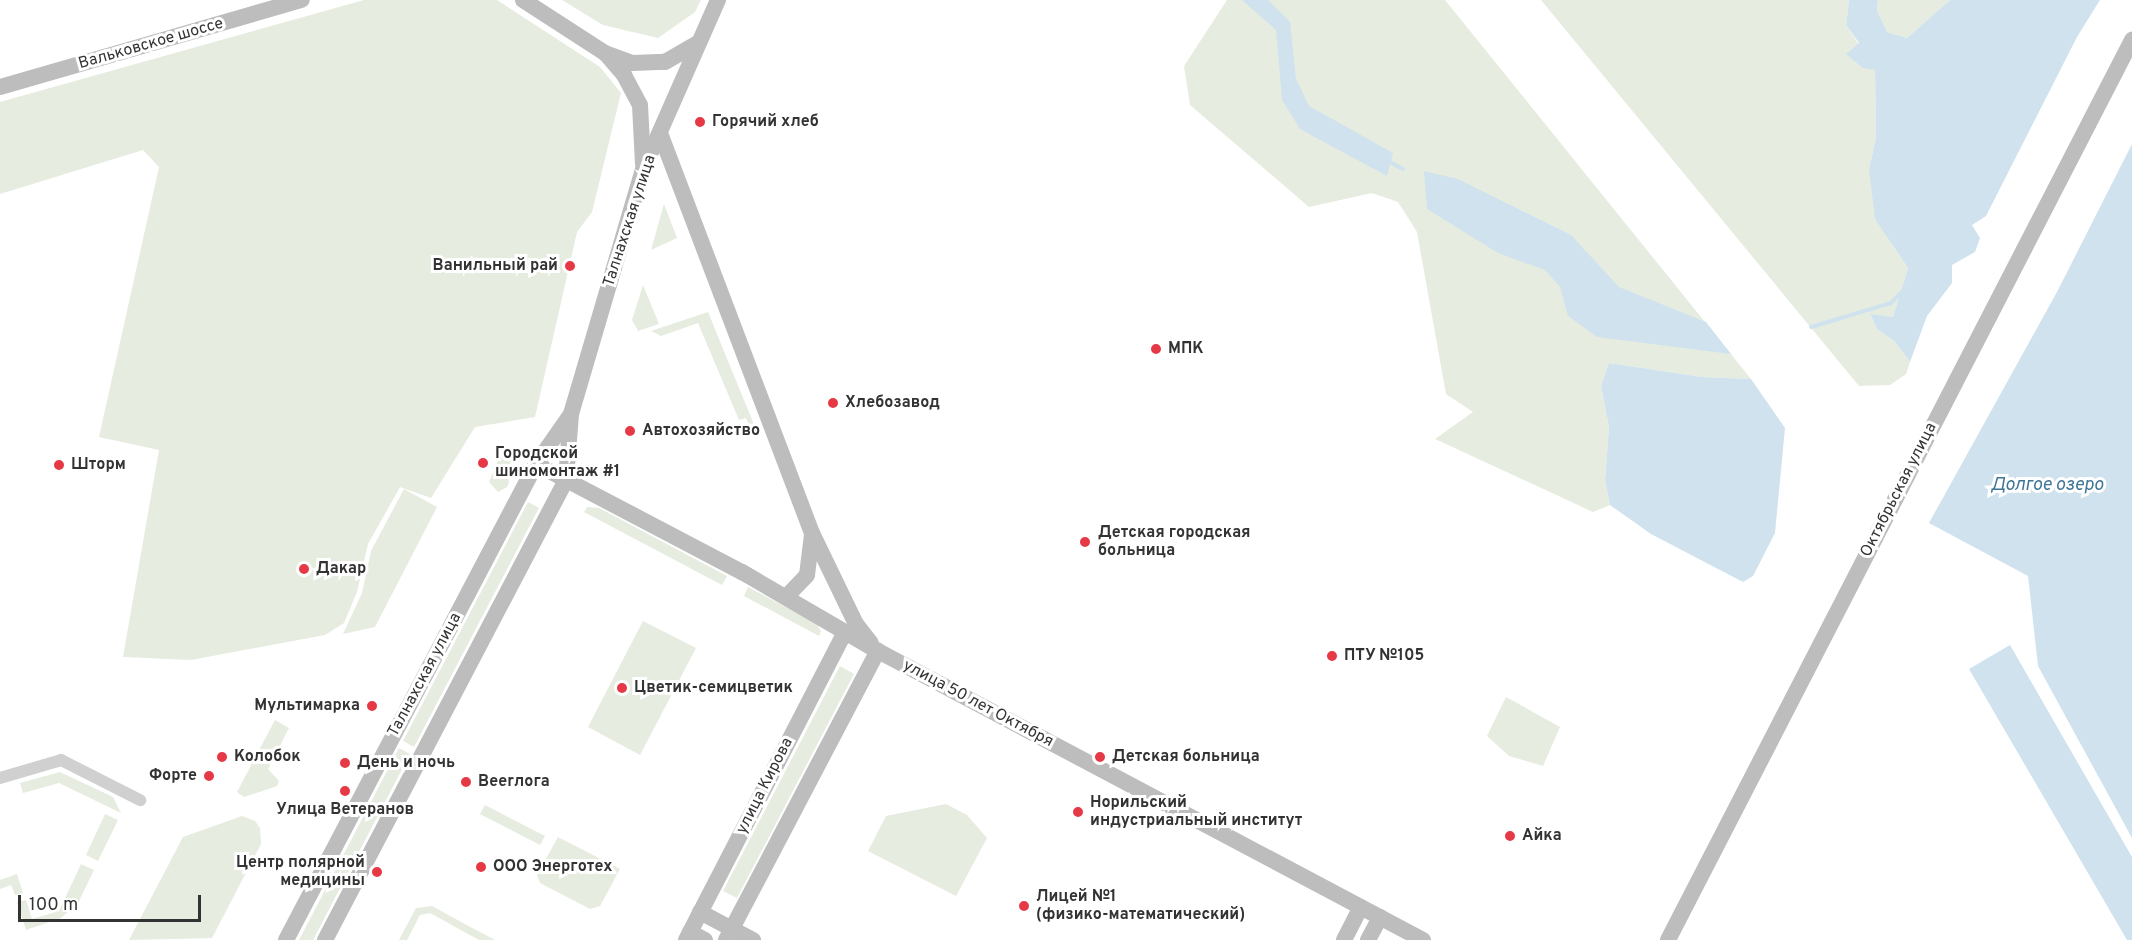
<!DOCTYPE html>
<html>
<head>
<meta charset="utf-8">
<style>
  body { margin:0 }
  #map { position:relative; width:2132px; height:940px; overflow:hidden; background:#fff; font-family:Overpass,sans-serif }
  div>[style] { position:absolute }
  .green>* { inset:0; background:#e6ecdf }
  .water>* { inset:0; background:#cfe2ee }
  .stream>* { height:4px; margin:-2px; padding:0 2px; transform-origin:2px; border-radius:2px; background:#cfe2ee }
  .street>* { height:12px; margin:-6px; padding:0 6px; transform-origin:6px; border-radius:6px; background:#d0d0d0 }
  .secondary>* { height:16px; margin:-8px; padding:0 8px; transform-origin:8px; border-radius:8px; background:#bdbdbd }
  .dots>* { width:16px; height:16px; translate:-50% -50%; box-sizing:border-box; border:3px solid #fff; border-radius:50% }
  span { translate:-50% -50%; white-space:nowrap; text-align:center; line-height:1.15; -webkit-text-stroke:6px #fff; paint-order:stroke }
  .street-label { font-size:16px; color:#333 }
  .poi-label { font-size:16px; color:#333; font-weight:700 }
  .left { translate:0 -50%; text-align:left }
  .right { translate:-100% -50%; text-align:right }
  .water-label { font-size:18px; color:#3f7597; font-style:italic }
  .scale { position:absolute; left:18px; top:895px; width:183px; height:27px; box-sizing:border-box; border:3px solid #333; border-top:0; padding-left:8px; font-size:18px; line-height:21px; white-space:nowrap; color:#333; -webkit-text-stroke:4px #fff; paint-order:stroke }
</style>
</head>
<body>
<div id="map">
  <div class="green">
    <i style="clip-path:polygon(364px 0,497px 0,600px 67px,621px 93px,592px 212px,577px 232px,535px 417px,475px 427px,431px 498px,400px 487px,368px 544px,357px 592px,344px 623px,325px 635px,191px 660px,123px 657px,159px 450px,99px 437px,159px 167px,143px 150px,0 194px,0 102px)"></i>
    <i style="clip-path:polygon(562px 0,701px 0,695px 12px,658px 38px,603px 25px)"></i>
    <i style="clip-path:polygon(1227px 0,1445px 0,1751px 379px,1702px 377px,1609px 363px,1601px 386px,1609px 427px,1605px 480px,1610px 505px,1593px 512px,1435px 439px,1473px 412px,1446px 394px,1417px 232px,1398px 202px,1372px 193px,1309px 207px,1190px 105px,1184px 66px)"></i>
    <i style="clip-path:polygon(1541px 0,1849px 0,1846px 25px,1875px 69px,1876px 137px,1869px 169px,1891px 243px,1908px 268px,1893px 317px,1870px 315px,1877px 329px,1894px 341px,1910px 362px,1906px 374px,1890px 385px,1859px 386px)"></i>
    <i style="clip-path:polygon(1878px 0,1950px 0,1907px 38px,1887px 32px,1877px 10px)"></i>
    <i style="clip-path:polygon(664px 204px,677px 238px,651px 250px)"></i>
    <i style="clip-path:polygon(643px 285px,659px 324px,638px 331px,632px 320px)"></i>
    <i style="clip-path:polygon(708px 312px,757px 432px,752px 434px,746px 418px,739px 420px,698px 323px,661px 336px,651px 331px)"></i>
    <i style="clip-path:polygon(501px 453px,519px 461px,507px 487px,498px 492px,489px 482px)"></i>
    <i style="clip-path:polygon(404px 489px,437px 507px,375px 627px,343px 634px,362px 593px,371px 551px)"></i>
    <i style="clip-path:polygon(528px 502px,539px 508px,414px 747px,403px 741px)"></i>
    <i style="clip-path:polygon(587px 507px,599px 508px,727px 576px,722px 585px,584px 512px)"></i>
    <i style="clip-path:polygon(748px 587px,816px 623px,821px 631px,819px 636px,744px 596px)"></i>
    <i style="clip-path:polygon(643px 621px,696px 648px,640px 755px,588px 727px)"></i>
    <i style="clip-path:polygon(840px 666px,854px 674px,737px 898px,723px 891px)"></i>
    <i style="clip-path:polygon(1506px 697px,1560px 727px,1543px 766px,1509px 756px,1487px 736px)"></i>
    <i style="clip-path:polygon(275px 720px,289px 728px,268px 769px,279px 781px,277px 786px,244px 797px,237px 792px)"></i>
    <i style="clip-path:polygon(399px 748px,410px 754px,313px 940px,299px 940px)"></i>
    <i style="clip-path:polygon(60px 772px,113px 797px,121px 813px,59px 783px,23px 793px,20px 783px)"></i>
    <i style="clip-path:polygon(946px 804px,967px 815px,987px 838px,956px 896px,868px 851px,886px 816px)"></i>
    <i style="clip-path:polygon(485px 805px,545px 836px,540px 845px,480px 814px)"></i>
    <i style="clip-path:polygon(105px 814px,118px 820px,98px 861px,86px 855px)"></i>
    <i style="clip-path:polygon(242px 816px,255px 821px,260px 828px,261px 844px,212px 938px,129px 940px,183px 837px)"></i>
    <i style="clip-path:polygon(558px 837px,620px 869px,600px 906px,590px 909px,540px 883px,537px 875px)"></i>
    <i style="clip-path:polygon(81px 864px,94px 870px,78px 903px,61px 918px,26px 930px,17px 902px,26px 900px,32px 919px,59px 911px)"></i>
    <i style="clip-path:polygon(17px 874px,23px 893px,15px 895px,11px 885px,0 889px,0 880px)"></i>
    <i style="clip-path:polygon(432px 906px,463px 923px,495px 940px,479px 940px,430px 913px,420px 915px,407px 940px,399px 940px,416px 908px)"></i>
  </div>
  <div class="water">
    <i style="clip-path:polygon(1242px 0,1268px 0,1290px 22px,1296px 79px,1309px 106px,1393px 153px,1387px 176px,1300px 129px,1282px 100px,1276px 30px)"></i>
    <i style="clip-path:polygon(1849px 0,1878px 0,1877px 10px,1887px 32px,1907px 38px,1950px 0,2100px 0,2077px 37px,1986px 216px,1972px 225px,1980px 238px,1975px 252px,1952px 265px,1952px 283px,1927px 316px,1910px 362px,1894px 341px,1877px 329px,1870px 314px,1893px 317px,1908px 268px,1875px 219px,1869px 169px,1876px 137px,1875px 70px,1863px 68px,1846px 54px,1859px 43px,1846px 25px)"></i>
    <i style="clip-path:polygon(2132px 144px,2132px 838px,2038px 666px,2028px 576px,1929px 523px,2057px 292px)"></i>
    <i style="clip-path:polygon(1424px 171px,1458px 179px,1571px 235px,1619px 287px,1706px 322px,1731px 354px,1597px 337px,1568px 316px,1560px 287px,1545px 270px,1498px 253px,1427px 209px)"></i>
    <i style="clip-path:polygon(1609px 363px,1702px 377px,1751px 379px,1785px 428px,1775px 533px,1753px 576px,1743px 582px,1651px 534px,1610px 505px,1605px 480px,1609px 427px,1601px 386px)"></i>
    <i style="clip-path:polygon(2010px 645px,2132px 857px,2132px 940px,2127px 940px,1969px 669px)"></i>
  </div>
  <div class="stream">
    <i style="left:1388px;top:161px;width:17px;rotate:28deg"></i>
    <i style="left:1811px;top:327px;width:84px;rotate:-16.7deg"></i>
    <i style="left:1891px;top:303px;width:17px;rotate:-45deg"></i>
  </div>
  <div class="street">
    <i style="left:0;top:778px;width:64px;rotate:-16.4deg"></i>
    <i style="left:61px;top:760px;width:89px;rotate:26.9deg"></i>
  </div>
  <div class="secondary">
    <i style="left:523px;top:0;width:98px;rotate:32.9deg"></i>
    <i style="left:605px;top:53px;width:29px;rotate:20deg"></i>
    <i style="left:632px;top:63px;width:33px;rotate:-2deg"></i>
    <i style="left:665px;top:62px;width:39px;rotate:-30deg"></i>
    <i style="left:606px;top:54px;width:28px;rotate:49deg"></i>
    <i style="left:624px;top:75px;width:34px;rotate:62deg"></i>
    <i style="left:640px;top:105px;width:59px;rotate:87.1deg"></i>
    <i style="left:0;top:87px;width:314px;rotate:-16.1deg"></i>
    <i style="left:660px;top:133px;width:428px;rotate:69.2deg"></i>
    <i style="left:812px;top:533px;width:101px;rotate:64.2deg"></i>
    <i style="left:856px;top:624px;width:24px;rotate:52deg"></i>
    <i style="left:536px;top:464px;width:233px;rotate:27.7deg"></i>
    <i style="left:742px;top:572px;width:157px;rotate:30.2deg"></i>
    <i style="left:878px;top:651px;width:617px;rotate:27.94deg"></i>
    <i style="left:786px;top:597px;width:30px;rotate:-46deg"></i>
    <i style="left:807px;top:575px;width:40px;rotate:-82.9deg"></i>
    <i style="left:700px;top:912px;width:60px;rotate:27.8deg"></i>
    <i style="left:690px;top:932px;width:17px;rotate:28deg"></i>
    <i style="left:286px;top:940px;width:538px;rotate:-62.29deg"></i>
    <i style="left:536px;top:464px;width:61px;rotate:-55deg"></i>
    <i style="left:325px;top:940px;width:519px;rotate:-62.35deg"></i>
    <i style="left:566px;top:480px;width:66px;rotate:-85.7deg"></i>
    <i style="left:571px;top:414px;width:254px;rotate:-73.6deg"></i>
    <i style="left:643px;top:170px;width:186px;rotate:-66.2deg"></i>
    <i style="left:686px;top:940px;width:347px;rotate:-62.7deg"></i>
    <i style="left:726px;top:940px;width:327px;rotate:-62.3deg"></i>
    <i style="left:1344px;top:940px;width:37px;rotate:-63deg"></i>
    <i style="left:1368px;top:940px;width:26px;rotate:-62deg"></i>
    <i style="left:1668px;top:940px;width:1013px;rotate:-62.73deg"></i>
  </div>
  <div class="dots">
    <i style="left:700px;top:122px;background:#e63946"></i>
    <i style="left:570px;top:266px;background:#e63946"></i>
    <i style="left:1156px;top:349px;background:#e63946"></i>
    <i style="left:833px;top:403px;background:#e63946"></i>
    <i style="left:630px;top:431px;background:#e63946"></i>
    <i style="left:483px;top:463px;background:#e63946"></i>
    <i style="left:59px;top:465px;background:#e63946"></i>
    <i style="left:1085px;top:542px;background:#e63946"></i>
    <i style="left:304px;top:569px;background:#e63946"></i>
    <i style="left:1332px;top:656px;background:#e63946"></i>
    <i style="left:622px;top:688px;background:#e63946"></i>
    <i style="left:372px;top:706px;background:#e63946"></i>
    <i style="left:222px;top:757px;background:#e63946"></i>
    <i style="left:1100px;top:757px;background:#e63946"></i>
    <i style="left:345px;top:763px;background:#e63946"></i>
    <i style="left:209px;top:776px;background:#e63946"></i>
    <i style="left:466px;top:782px;background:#e63946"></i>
    <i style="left:345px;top:791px;background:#e63946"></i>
    <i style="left:1078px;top:812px;background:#e63946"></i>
    <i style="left:1510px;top:836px;background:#e63946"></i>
    <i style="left:481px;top:867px;background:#e63946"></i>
    <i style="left:377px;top:872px;background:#e63946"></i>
    <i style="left:1024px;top:906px;background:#e63946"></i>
  </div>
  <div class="street-label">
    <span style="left:151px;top:44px;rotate:-16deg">Вальковское шоссе</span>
    <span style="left:630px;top:221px;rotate:-72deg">Талнахская улица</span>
    <span style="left:1899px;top:490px;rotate:-63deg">Октябрьская улица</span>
    <span style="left:425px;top:675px;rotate:-62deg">Талнахская улица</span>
    <span style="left:978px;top:704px;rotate:28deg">улица 50 лет Октября</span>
    <span style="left:765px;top:786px;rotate:-63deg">улица Кирова</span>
  </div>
  <div class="poi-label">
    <span class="left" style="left:712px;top:122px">Горячий хлеб</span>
    <span class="right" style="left:558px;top:266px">Ванильный рай</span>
    <span class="left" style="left:1168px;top:349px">МПК</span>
    <span class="left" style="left:845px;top:403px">Хлебозавод</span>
    <span class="left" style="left:642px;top:431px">Автохозяйство</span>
    <span class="left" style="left:495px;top:463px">Городской<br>шиномонтаж #1</span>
    <span class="left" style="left:71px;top:465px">Шторм</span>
    <span class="left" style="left:1098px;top:542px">Детская городская<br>больница</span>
    <span class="left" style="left:316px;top:569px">Дакар</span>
    <span class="left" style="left:1344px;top:656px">ПТУ №105</span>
    <span class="left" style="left:634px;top:688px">Цветик-семицветик</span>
    <span class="right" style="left:360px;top:706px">Мультимарка</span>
    <span class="left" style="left:234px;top:757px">Колобок</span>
    <span class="left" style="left:1112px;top:757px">Детская больница</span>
    <span class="left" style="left:357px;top:763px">День и ночь</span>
    <span class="right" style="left:197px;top:776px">Форте</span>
    <span class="left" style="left:478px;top:782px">Beerлога</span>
    <span class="left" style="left:1090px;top:812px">Норильский<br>индустриальный институт</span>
    <span style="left:345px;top:810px">Улица Ветеранов</span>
    <span class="left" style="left:1522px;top:836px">Айка</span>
    <span class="right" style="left:365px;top:872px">Центр полярной<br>медицины</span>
    <span class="left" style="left:493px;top:867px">ООО Энерготех</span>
    <span class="left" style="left:1036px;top:906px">Лицей №1<br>(физико-математический)</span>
  </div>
  <div class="water-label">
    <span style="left:2047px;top:486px">Долгое озеро</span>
  </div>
  <div class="scale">100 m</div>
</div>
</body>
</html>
